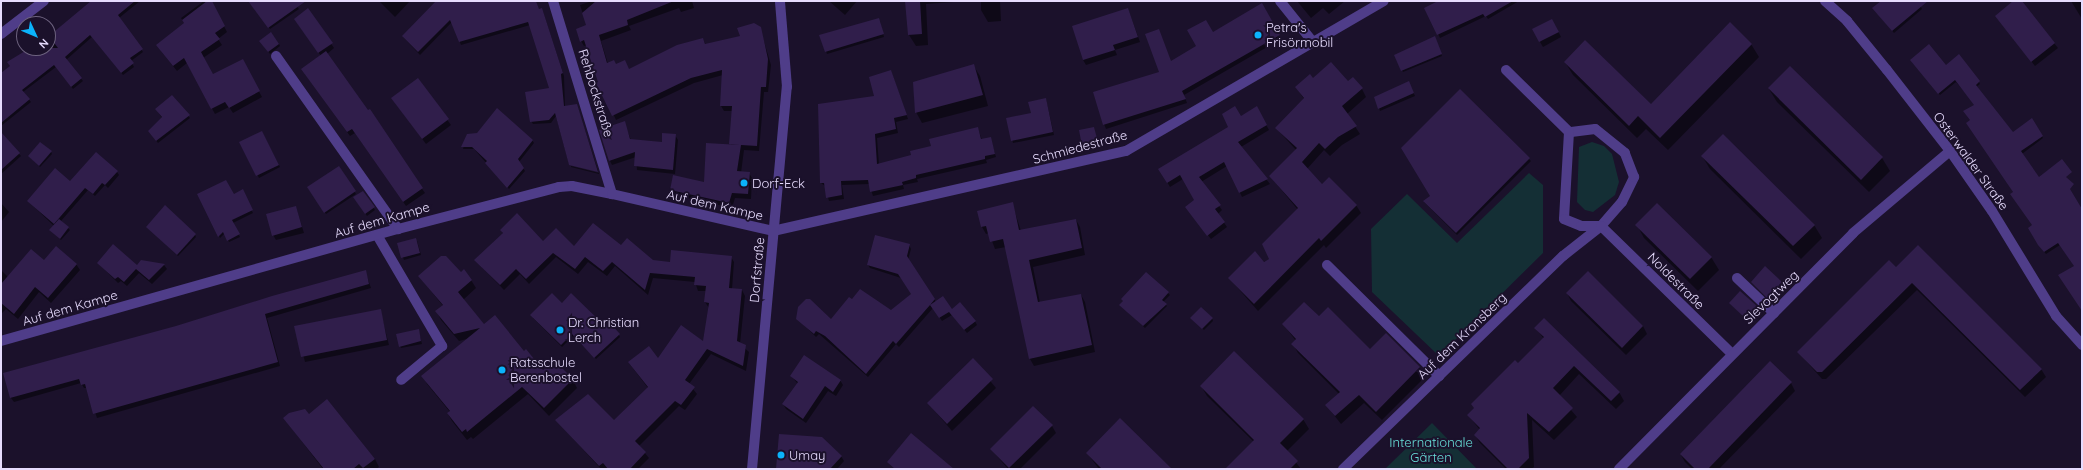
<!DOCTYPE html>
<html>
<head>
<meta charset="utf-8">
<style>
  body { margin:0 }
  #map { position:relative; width:2083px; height:470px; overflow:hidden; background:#1b112b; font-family:Quicksand,sans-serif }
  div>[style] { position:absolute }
  .green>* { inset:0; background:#142f35 }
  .shadow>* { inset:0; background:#0007 }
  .building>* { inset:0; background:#301e4b }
  .minor>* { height:10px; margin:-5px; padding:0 5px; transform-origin:5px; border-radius:5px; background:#4f3d89 }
  .dots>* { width:11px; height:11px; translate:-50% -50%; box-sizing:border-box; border:2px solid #1b112b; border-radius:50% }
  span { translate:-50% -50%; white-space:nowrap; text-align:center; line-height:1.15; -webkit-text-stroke:4px #1b112b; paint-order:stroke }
  .poi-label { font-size:13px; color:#e7dcfe }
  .left { translate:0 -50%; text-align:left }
  .street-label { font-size:13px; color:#e7dcfe }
  .park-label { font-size:13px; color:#67dfd9 }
  .frame { position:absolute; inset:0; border:2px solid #e7dcfe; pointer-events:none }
  .north { position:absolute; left:16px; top:16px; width:40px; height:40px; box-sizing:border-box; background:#1b112b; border:1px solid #6d627f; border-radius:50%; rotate:134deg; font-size:11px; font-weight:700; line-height:16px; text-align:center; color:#e7dcfe }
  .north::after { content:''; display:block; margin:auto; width:14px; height:18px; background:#0bb3fb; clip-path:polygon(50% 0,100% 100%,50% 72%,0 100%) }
</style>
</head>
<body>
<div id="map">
  <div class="green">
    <i style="clip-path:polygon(1592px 142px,1604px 146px,1612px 154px,1619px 182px,1615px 195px,1593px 212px,1585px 210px,1577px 202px,1579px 147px)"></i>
    <i style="clip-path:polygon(1529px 173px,1543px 185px,1543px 253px,1439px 356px,1372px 292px,1371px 229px,1407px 194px,1457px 243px)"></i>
    <i style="clip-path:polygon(1432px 423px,1477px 469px,1385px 469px)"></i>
  </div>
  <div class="shadow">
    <i style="clip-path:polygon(93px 1px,140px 1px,119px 18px,143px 52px,131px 61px,134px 67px,123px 75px,92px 37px,66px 60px,83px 81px,73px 89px,56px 67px,23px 92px,31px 102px,1px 126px,1px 74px,11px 66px,8px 62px,33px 48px,48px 48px,48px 37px,76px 17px)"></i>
    <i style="clip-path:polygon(204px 1px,206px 3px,211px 1px,227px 32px,218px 39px,222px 45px,203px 58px,213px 76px,242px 60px,262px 97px,233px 113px,229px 107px,215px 114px,187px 63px,177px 71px,161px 51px,185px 24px,181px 18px)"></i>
    <i style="clip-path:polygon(249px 1px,293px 1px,299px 9px,270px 29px)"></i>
    <i style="clip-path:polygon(379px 1px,410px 1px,395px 17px)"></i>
    <i style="clip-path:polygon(438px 1px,536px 1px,539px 10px,543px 12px,564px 76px,565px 107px,578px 109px,598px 171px,569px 164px,556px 116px,551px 123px,533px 124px,531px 121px,550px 89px,530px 25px,461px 45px,452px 22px,420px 55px,403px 37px)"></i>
    <i style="clip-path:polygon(592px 1px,692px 1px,694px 8px,681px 12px,679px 8px,651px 18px,629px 26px,631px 30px,601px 41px,608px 64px,629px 70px,703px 39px,706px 45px,741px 37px,760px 28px,771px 65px,768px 92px,764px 92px,759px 151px,744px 150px,741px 173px,749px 173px,752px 178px,751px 199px,735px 198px,732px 208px,674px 195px,671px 190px,705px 184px,731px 146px,733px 111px,724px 111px,721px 106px,723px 75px,694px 83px,616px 120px,599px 83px,587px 45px,584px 46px,581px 41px,587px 26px,580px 5px)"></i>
    <i style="clip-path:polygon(829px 1px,857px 1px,845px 15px)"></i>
    <i style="clip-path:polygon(906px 1px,967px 1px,926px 4px,928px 45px,916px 46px,909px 35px)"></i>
    <i style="clip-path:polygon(981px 1px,1000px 1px,1001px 21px,988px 22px,981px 10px)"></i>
    <i style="clip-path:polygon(1297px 1px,1345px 1px,1329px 14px,1323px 8px,1311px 18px)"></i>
    <i style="clip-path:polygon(1440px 1px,1519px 1px,1488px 19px,1486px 16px,1440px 38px,1426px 8px)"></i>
    <i style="clip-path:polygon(1883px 1px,1918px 1px,1922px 9px,1894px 33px,1875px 10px)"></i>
    <i style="clip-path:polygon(2015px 1px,2020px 1px,2058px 48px,2035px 66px,1996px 16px)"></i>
    <i style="clip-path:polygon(2071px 1px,2082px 1px,2082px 19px)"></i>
    <i style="clip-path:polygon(1262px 5px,1281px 39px,1184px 95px,1187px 103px,1106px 129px,1104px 124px,1171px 62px,1198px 46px,1212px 33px)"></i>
    <i style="clip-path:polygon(1128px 9px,1140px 42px,1115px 50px,1117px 55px,1086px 65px,1083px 60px)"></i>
    <i style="clip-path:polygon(308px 10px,334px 48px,327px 54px,425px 193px,406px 206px,355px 133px,350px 136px,305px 74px,321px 56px,298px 24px)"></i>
    <i style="clip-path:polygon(880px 21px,884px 37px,827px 54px,821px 36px)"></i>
    <i style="clip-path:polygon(1555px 25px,1561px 37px,1543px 47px,1540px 42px)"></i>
    <i style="clip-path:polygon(1436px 40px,1442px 56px,1403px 72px,1402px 70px)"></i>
    <i style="clip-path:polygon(262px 43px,279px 44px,280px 46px,270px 54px)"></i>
    <i style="clip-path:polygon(1751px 44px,1759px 57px,1668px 150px,1646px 129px,1637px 138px,1573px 75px,1565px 62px,1651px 106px)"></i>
    <i style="clip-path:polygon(1912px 62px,1946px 66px,1979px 82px,1980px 84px,1976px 87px,2013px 133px,2042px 136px,2043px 138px,2022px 154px,2039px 178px,2082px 211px,2082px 298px,2075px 266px,2060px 245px,2046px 254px,2041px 248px,2033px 226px,1971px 120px,1976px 105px,1956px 82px,1940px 95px)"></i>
    <i style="clip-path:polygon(973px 65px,980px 76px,988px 106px,922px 123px,916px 112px)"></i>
    <i style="clip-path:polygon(1790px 67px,1882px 158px,1890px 171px,1869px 192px,1777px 102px,1769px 89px)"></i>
    <i style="clip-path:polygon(891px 71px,908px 119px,896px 122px,898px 133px,877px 138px,879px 165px,912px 156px,978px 129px,982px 140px,990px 138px,996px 157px,986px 160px,987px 163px,917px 179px,918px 182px,903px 185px,904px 189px,873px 196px,869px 184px,842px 185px,844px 199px,829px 201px,825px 186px,821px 183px)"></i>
    <i style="clip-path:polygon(1313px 79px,1347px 83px,1362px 89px,1366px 97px,1347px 114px,1360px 134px,1342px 145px,1330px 156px,1324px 150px,1307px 169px,1322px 186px,1356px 205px,1361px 213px,1326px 248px,1324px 245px,1258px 311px,1229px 278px,1270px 259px,1298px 210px,1270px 176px,1296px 150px,1277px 129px,1304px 99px,1296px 87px)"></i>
    <i style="clip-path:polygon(418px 80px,451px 125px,426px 144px,396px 104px)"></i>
    <i style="clip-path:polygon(1410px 85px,1415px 96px,1380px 111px,1379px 108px)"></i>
    <i style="clip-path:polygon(1460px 90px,1531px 161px,1457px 235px,1424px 202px,1432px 197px)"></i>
    <i style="clip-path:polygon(172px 96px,190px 118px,158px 143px,151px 134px,162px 118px,158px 112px)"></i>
    <i style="clip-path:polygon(1046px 99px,1054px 135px,1013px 143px,1007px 118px,1032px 114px)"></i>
    <i style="clip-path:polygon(1257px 108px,1269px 130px,1241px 147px,1270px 184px,1242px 197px,1227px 166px,1201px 182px,1222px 210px,1218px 214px,1227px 227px,1211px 239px,1189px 211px,1196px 200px,1183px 179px,1170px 187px,1160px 170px,1230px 127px,1240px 117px)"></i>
    <i style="clip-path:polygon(624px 123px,631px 140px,663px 143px,675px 135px,678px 140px,675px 174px,637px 170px,636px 157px,612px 165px,610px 161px)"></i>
    <i style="clip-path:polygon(1094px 128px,1098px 144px,1084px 147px,1083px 145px)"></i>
    <i style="clip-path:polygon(262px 132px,280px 167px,259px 178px,241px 143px)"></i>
    <i style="clip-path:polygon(1px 134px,21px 156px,1px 174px)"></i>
    <i style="clip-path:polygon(467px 135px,532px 140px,534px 143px,519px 162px,525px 171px,509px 189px,474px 149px,463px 149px)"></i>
    <i style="clip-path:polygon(51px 152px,52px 154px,40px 167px,29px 156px)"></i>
    <i style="clip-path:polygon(1702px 156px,1814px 225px,1822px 238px,1801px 259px,1710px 169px)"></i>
    <i style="clip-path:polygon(571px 166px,599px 173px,599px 174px,571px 167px)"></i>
    <i style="clip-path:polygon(339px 167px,356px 194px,326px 214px,308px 188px)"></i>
    <i style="clip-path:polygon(117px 172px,119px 175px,108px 188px,105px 185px,95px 196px,88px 190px,61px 221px,70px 230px,61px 240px,50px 230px,54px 226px,28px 201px,70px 182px)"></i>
    <i style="clip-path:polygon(242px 191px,253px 213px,233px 223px,240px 237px,229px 242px,225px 233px,220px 238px,198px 194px,233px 195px)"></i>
    <i style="clip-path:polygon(363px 192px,375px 210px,367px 216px,355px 198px)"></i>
    <i style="clip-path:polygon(1px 203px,9px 212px,1px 222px)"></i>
    <i style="clip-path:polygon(1012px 203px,1021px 231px,1076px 220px,1080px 227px,1085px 255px,1033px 267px,1040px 303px,1081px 295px,1085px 302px,1095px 352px,1034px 366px,1030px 359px,1006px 247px,995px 249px,989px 233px,986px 234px,982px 227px,978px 212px)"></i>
    <i style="clip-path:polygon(296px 207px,304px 233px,276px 240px,273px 235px)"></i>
    <i style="clip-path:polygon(1637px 225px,1711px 257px,1719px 270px,1698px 291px,1644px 238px)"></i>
    <i style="clip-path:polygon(147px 227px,195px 235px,196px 237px,178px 256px)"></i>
    <i style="clip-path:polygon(501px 230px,543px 242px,574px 248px,621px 247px,652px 261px,671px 263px,731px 257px,734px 262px,732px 289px,742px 290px,745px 296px,740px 344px,749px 352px,746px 371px,711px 354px,689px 384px,697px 394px,685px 410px,679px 406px,639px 446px,649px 458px,638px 469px,601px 469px,556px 420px,614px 422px,648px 388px,629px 363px,658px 360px,704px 343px,709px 308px,705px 302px,706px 291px,698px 291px,695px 282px,653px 278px,648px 295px,615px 266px,607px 276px,588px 262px,578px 274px,556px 257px,529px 284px,520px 274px,504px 290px,475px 260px,503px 234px)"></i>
    <i style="clip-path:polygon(417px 241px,421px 255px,404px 260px,398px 244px)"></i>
    <i style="clip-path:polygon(909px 245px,911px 249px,908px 260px,936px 302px,975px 321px,977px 325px,967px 333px,952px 315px,942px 321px,933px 308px,899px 347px,896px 344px,868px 377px,819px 334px,816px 337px,798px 319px,831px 320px,891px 311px,912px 294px,901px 278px,870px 268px,868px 265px)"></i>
    <i style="clip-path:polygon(142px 261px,164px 265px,167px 269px,152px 284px,139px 273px,127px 286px,121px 281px,118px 283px,98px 263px,138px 266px)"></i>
    <i style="clip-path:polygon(44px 262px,76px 264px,80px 270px,51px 303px,39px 292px,18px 319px,6px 309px,1px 314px,1px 270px,8px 277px)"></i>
    <i style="clip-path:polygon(1765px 268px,1782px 285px,1769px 299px,1752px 282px)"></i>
    <i style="clip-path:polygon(1896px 268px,2041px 369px,2046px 377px,2025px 397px,1917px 290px,1826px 379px,1822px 379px,1798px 352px)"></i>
    <i style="clip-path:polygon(365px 271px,371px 288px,267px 318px,280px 366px,97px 418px,87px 388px,84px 388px,81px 383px,14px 402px,11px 398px,4px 374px,177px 327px)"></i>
    <i style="clip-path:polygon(461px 273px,471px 280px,476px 288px,463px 300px,484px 325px,523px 352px,542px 371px,555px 362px,573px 380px,577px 388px,549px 416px,528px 394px,473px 439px,471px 437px,467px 440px,452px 421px,448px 414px,450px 412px,427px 384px,423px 376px,467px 339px,459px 341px,441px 320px,437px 312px,443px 306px,419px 276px)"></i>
    <i style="clip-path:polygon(1168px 293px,1170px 295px,1163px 302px,1167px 306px,1145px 328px,1121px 305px)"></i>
    <i style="clip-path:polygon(1567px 293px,1643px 326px,1647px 334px,1626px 355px,1571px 301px)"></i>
    <i style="clip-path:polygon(562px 304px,619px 335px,620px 337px,596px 359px,573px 336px,562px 347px,533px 318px)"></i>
    <i style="clip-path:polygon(1732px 305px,1757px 308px,1759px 310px,1748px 321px)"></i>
    <i style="clip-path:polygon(380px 310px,389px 345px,305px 362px,296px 327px)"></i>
    <i style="clip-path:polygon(1212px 318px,1213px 321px,1204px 330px,1193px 320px)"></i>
    <i style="clip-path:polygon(1319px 318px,1370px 350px,1386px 334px,1420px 368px,1425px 377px,1382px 420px,1364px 403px,1341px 424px,1326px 405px,1339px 394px,1298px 353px,1293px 344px,1296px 341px,1283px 324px)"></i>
    <i style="clip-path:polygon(1536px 328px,1619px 392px,1624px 401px,1616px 409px,1579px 374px,1559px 396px,1577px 417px,1554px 440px,1532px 420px,1534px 467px,1531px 469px,1506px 469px,1480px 443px,1475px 435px,1480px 430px,1468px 415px,1544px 339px)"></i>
    <i style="clip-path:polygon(419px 332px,422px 344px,401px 348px,400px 346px)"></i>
    <i style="clip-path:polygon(973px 360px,996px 388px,952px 431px,928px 403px)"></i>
    <i style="clip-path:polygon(791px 376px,840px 380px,843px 385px,836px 396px,828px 391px,806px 423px,786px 409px,783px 404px,798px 384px)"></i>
    <i style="clip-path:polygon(1791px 383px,1795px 391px,1719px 469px,1692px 469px,1685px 462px,1681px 455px)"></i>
    <i style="clip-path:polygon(1201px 386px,1303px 419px,1309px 429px,1287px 451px,1301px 469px,1227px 469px,1254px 442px,1207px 396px)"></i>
    <i style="clip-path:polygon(309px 415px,375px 459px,379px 467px,376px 469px,323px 469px,284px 418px)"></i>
    <i style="clip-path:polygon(1052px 426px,1056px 433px,1020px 469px,1008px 469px,991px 449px)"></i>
    <i style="clip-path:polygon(1087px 453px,1171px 469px,1099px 469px)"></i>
    <i style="clip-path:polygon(841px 456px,844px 461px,837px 469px,776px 469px)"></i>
  </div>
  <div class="building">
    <i style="clip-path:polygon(91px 1px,135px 1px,118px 15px,143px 49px,130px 58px,134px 63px,121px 73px,90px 35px,65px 57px,82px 78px,71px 87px,54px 65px,22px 90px,30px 99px,1px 123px,1px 73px,10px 66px,7px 62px,30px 48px,58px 48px,49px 36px)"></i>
    <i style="clip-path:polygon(207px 1px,212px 1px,225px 26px,215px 33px,220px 39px,201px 52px,213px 74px,243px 59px,260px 91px,229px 108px,225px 102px,211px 109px,184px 58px,173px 66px,156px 45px,184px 23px,182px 20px)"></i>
    <i style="clip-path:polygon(248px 1px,306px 1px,268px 28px)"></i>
    <i style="clip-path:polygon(436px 1px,536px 1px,539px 9px,542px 8px,563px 73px,561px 74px,564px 106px,577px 104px,598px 172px,569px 165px,555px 113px,549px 120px,530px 122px,525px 92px,549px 88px,528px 22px,459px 42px,450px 20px,418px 52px,402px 36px)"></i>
    <i style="clip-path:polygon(596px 1px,674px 1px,627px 20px,628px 25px,599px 35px,607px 63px,614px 60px,616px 64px,625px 60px,629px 69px,677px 45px,703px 38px,705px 44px,740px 36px,737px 28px,754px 23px,761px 27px,768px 59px,766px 87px,761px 87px,757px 146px,741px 145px,737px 171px,750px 172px,748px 194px,732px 193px,729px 203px,670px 190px,673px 175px,704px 182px,706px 143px,740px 145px,729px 144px,732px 106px,720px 106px,722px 70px,691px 78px,612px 116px,596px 83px,598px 82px,584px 40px,580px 42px,576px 29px,586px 25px,582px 13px)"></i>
    <i style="clip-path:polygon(905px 1px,920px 1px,922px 34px,908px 35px)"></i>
    <i style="clip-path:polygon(1438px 1px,1513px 1px,1485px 17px,1483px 14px,1437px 35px,1424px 8px)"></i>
    <i style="clip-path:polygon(1881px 1px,1928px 1px,1892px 31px,1872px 8px)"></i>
    <i style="clip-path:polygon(2013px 1px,2022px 1px,2055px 43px,2031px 62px,1995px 16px)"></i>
    <i style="clip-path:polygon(1262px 3px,1280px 35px,1182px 91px,1186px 99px,1103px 125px,1093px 92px,1159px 72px,1145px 34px,1159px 29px,1171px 61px,1196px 46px,1187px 30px,1206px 20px,1213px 32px)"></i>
    <i style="clip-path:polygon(308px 8px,333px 43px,318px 53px,294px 19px)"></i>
    <i style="clip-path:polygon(1128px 8px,1138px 37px,1113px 45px,1115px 50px,1083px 60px,1072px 26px)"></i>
    <i style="clip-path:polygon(879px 18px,884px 34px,825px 52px,819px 35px)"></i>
    <i style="clip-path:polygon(1552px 19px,1559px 32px,1539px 42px,1532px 29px)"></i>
    <i style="clip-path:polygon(1730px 22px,1752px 44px,1660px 138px,1638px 116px,1629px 126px,1564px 62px,1585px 40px,1651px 104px)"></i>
    <i style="clip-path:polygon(271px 32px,279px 44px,268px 52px,259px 41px)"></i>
    <i style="clip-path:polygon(1435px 36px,1442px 54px,1401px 71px,1394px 55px)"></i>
    <i style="clip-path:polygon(1929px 44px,1946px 65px,1959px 54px,1980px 81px,1976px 85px,2013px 132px,2032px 118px,2043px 136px,2021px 151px,2039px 177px,2062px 159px,2072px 172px,2066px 177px,2074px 184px,2070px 189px,2082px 209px,2082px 311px,2058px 275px,2074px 266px,2058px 243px,2044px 252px,2038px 245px,2028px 228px,2032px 225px,2010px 194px,2013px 192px,1966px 123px,1970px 120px,1963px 111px,1974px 105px,1955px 80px,1938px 94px,1910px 60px)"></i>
    <i style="clip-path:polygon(326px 51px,368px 110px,370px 109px,423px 188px,403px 202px,352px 129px,347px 132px,301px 69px)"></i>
    <i style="clip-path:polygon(1331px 62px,1348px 81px,1353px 77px,1363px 88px,1342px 106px,1357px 126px,1338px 137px,1325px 149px,1319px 143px,1302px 162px,1322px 184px,1329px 177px,1357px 205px,1321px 241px,1319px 238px,1254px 304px,1228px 278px,1255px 251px,1264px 262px,1269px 259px,1262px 244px,1298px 208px,1269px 176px,1297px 148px,1275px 128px,1304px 98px,1295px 87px,1310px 74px,1313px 78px)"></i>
    <i style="clip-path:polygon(974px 64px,983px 95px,915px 113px,913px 82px)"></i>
    <i style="clip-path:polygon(1790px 66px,1883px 157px,1861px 180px,1768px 88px)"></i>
    <i style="clip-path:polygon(891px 70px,907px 115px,894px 118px,896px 129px,875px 134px,877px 164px,911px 155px,910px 151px,931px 146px,929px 139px,978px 127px,981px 139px,991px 137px,995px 154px,985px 156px,985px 159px,916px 175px,916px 178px,902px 182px,903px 185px,870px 192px,868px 180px,841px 181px,842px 195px,826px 198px,824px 183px,820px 183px,818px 104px,874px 96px,869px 77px)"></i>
    <i style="clip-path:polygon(418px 78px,449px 119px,422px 139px,391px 98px)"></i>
    <i style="clip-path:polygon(1409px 81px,1414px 93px,1378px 109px,1374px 97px)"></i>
    <i style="clip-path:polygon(1460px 89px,1530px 158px,1456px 233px,1423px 201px,1430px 196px,1401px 148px)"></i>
    <i style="clip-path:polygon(172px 95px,190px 115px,156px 141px,148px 131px,162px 117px,155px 109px)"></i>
    <i style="clip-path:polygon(1046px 98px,1053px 132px,1011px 141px,1006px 118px,1031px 113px,1028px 102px)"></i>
    <i style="clip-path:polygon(1235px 106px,1241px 116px,1257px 106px,1267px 125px,1238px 142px,1268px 179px,1239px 193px,1224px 162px,1199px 177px,1221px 205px,1215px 209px,1225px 222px,1207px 236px,1185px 207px,1194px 200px,1180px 175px,1167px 183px,1158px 169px,1228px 127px,1222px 114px)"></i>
    <i style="clip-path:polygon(497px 108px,533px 140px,518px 159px,524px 168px,507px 188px,485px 163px,487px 161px,472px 147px,461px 147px,467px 134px,477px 133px)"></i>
    <i style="clip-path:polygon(625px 121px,630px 139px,662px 142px,662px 133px,676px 134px,673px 170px,634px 166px,635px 152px,609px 161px,599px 130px)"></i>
    <i style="clip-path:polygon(1094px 127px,1098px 142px,1082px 146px,1079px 130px)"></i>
    <i style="clip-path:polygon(262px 131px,279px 165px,256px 176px,239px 142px)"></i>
    <i style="clip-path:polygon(1px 132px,20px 153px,1px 170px)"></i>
    <i style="clip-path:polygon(1723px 134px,1815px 225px,1793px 246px,1701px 156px)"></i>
    <i style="clip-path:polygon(40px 142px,52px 151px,39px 166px,28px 156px)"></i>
    <i style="clip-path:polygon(96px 152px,118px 171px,105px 185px,102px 183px,93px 194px,85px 188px,54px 224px,27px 201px,55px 168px,70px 181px)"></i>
    <i style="clip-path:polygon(339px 166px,356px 191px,324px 213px,307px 187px)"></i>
    <i style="clip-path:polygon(226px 180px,234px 194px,243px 189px,253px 210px,232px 220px,240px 234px,227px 241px,223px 232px,218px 237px,197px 194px)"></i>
    <i style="clip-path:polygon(363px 191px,375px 207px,365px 214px,353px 197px)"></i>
    <i style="clip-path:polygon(1013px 202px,1019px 230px,1076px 219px,1082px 248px,1029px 260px,1038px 302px,1081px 294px,1092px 345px,1029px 359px,1003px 239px,990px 242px,986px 226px,981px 227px,977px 211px)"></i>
    <i style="clip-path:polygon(1657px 203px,1712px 257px,1690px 279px,1635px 225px)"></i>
    <i style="clip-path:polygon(165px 205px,196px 234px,177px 255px,146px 227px)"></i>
    <i style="clip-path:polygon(296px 206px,302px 227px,272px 236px,266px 214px)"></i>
    <i style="clip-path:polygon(517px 213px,543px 241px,556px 228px,574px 246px,593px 223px,621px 245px,627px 238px,653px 260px,670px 262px,671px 250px,732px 256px,729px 288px,742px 289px,737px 341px,746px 345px,743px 366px,707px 349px,685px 380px,695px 387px,681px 405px,675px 401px,635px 441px,646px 452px,630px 469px,608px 469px,603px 463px,599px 466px,555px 420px,588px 394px,614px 420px,648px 387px,628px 362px,649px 346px,658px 358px,681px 325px,703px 341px,709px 303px,704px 302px,706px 286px,694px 285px,695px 277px,650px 273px,645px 290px,612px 262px,603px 271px,585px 257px,575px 269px,553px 253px,526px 279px,516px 269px,500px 285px,474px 260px,503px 233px,500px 230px)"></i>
    <i style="clip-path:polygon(59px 219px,69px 227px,60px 239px,49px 230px)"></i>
    <i style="clip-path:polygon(875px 235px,910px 244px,907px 256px,935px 299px,930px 305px,943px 296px,952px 309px,960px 302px,976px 321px,964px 330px,949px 312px,939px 318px,930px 305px,896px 344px,893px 341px,866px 374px,825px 336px,816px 331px,814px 334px,796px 319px,798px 307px,806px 299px,810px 299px,831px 319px,849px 297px,852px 299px,860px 289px,891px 310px,911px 294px,898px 274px,867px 265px)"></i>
    <i style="clip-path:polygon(416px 238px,420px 253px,401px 258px,397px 243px)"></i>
    <i style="clip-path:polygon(113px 244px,137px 265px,141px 260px,165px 264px,149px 280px,136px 269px,124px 282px,118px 277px,115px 279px,97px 263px)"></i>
    <i style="clip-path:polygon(1918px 245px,2042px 369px,2020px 390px,1912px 283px,1822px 372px,1817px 372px,1797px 352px,1889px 260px,1896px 267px)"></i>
    <i style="clip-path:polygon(56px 246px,77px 264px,48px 298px,35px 287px,14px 314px,1px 303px,1px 284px,31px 249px,44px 260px)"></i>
    <i style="clip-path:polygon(441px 256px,446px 256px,461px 272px,464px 269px,472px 280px,458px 292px,484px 324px,495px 315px,524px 351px,526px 349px,543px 370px,555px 361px,573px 379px,544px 408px,522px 387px,467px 432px,466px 429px,462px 432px,447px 413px,450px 411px,421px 376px,480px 328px,454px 334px,435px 311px,443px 305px,418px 276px)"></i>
    <i style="clip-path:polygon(1765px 266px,1782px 282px,1767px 298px,1751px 282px)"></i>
    <i style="clip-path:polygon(366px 270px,369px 284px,265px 314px,278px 362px,93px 414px,85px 384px,81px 385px,79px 379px,10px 398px,3px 373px,176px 326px,272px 296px)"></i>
    <i style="clip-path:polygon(1588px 271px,1643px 326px,1622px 348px,1566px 293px)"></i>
    <i style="clip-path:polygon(1146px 272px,1169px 292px,1162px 300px,1167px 304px,1143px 326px,1119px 305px,1123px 301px,1121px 299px)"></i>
    <i style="clip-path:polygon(1740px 291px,1758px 307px,1746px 319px,1729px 303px)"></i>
    <i style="clip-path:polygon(552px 293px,562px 303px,571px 293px,605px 326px,609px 322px,620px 334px,594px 358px,572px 334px,561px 345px,530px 315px)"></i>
    <i style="clip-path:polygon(1304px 302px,1319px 316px,1328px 307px,1370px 349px,1386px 333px,1420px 367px,1376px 412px,1359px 395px,1335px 416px,1325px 405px,1340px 392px,1291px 344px,1296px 339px,1282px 324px)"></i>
    <i style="clip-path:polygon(1201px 307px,1213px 318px,1202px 329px,1190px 318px)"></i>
    <i style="clip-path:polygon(381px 309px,387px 340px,301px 357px,294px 326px)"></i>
    <i style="clip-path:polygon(1544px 318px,1620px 392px,1611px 401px,1574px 366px,1553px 388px,1573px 408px,1549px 432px,1527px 413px,1529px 458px,1518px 469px,1508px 469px,1474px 435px,1480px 428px,1467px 415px,1474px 408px,1471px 404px,1515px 360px,1518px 363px,1544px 337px,1534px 328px)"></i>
    <i style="clip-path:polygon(419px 329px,421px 341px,399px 347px,396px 334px)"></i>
    <i style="clip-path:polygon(1234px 351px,1304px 419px,1280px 443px,1298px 461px,1290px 469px,1225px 469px,1254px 440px,1200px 386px)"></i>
    <i style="clip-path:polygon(804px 355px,841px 380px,833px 392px,825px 386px,803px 419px,782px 404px,798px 382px,790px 376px)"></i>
    <i style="clip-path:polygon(973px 358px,993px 379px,947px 424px,927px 403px)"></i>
    <i style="clip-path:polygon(1770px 361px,1792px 382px,1708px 469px,1695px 469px,1680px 454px)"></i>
    <i style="clip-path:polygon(327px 399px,375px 459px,363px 468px,359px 464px,353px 469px,324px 469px,283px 418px,289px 413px,305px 409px,309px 414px)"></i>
    <i style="clip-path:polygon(1033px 406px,1053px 425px,1009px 468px,990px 449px)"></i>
    <i style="clip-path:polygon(1120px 418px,1172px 469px,1102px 469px,1086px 453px)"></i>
    <i style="clip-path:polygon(911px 433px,954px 469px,895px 469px,887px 462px)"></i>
    <i style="clip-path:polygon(779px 434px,822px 437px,842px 456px,830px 469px,776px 469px)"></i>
  </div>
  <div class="minor">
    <i style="left:553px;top:1px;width:202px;rotate:73deg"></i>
    <i style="left:1280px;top:1px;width:53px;rotate:51.2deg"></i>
    <i style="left:1825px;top:1px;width:30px;rotate:42deg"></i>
    <i style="left:1847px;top:21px;width:63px;rotate:50.8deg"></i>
    <i style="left:1887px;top:70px;width:103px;rotate:52.1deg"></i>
    <i style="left:1950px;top:151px;width:73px;rotate:55deg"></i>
    <i style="left:1992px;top:211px;width:123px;rotate:58.6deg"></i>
    <i style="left:2056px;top:316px;width:39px;rotate:48deg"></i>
    <i style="left:1px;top:34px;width:54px;rotate:-37.5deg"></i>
    <i style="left:276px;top:56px;width:212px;rotate:54.8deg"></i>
    <i style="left:1506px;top:70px;width:88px;rotate:44.5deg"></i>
    <i style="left:377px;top:235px;width:129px;rotate:59.6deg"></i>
    <i style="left:442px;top:346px;width:53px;rotate:140.3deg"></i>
    <i style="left:1327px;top:265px;width:158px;rotate:44.7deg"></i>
    <i style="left:1737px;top:278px;width:51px;rotate:43.4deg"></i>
    <i style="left:1px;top:341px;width:412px;rotate:-15.8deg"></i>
    <i style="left:398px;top:229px;width:166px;rotate:-14.6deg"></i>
    <i style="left:559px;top:187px;width:13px;rotate:-4deg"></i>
    <i style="left:572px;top:186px;width:41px;rotate:11.3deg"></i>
    <i style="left:612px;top:194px;width:165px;rotate:12.9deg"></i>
    <i style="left:773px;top:231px;width:362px;rotate:-12.8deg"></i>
    <i style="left:1126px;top:151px;width:298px;rotate:-30.2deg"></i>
    <i style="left:752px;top:469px;width:384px;rotate:-84.8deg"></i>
    <i style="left:787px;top:87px;width:86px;rotate:-94.7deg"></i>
    <i style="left:1343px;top:469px;width:306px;rotate:-44.1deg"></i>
    <i style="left:1563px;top:256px;width:48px;rotate:-38.3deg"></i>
    <i style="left:1601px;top:226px;width:32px;rotate:-49deg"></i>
    <i style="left:1622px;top:202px;width:28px;rotate:-64deg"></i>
    <i style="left:1634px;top:177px;width:26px;rotate:-111deg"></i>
    <i style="left:1625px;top:153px;width:38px;rotate:-141deg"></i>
    <i style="left:1595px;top:129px;width:26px;rotate:173deg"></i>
    <i style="left:1569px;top:132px;width:87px;rotate:93.3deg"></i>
    <i style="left:1564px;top:219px;width:18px;rotate:22deg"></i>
    <i style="left:1581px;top:226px;width:20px"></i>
    <i style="left:1601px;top:226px;width:183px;rotate:44.3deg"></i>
    <i style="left:1619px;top:469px;width:332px;rotate:-45.2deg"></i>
    <i style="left:1853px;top:233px;width:127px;rotate:-40.2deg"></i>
  </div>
  <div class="dots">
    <i style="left:1258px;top:35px;background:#0bb3fb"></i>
    <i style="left:744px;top:183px;background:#0bb3fb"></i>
    <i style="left:560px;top:330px;background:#0bb3fb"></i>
    <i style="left:502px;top:370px;background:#0bb3fb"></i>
    <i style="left:781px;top:455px;background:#0bb3fb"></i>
  </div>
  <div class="poi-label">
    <span class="left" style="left:1266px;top:35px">Petra's<br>Frisörmobil</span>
    <span class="left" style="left:752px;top:183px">Dorf-Eck</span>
    <span class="left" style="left:568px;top:330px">Dr. Christian<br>Lerch</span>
    <span class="left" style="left:510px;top:370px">Ratsschule<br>Berenbostel</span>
    <span class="left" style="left:789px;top:455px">Umay</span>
  </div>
  <div class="street-label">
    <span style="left:596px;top:93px;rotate:73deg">Rehbockstraße</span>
    <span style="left:1080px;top:147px;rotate:-15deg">Schmiedestraße</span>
    <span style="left:1971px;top:161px;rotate:54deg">Osterwalder Straße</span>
    <span style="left:715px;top:205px;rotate:13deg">Auf dem Kampe</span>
    <span style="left:382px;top:220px;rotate:-16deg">Auf dem Kampe</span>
    <span style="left:757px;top:270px;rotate:-85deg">Dorfstraße</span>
    <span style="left:1676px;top:281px;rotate:45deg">Noldestraße</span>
    <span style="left:1771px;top:297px;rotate:-44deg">Slevogtweg</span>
    <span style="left:70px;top:308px;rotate:-16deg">Auf dem Kampe</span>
    <span style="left:1462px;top:336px;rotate:-44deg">Auf dem Kronsberg</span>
  </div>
  <div class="park-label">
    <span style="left:1431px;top:450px">Internationale<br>Gärten</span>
  </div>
  <div class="frame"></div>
  <div class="north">N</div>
</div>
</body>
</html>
